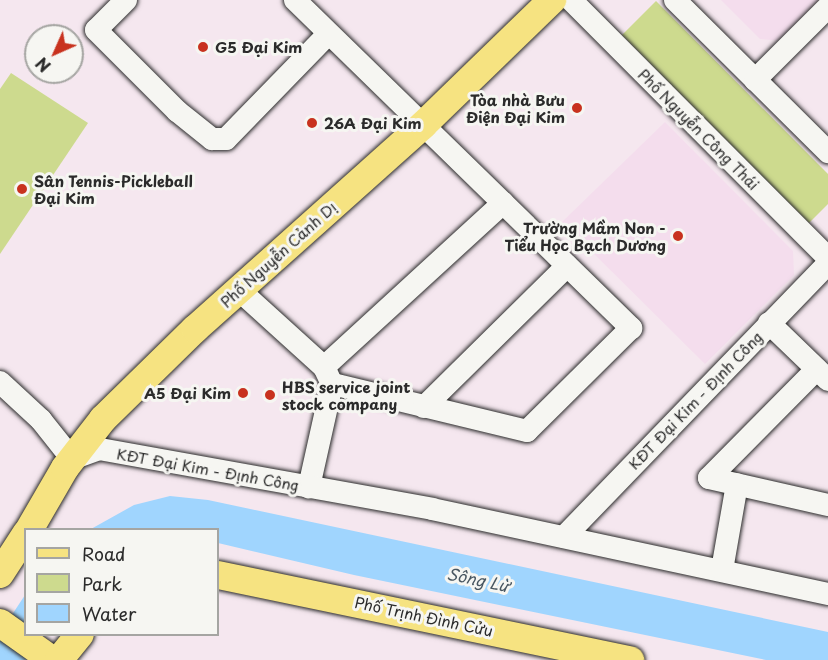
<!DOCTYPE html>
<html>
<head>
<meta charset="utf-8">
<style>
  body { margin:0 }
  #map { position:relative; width:828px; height:660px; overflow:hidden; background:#f5e7ef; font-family:"Playpen Sans",sans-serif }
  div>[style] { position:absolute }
  .built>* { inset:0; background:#f4dded }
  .green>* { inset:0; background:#cdda8e }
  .water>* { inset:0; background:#a0d5fe }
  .roads { filter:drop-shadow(0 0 2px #2b2b2b) drop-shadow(0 0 2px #2b2b2b) }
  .minor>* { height:22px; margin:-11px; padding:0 11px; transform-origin:11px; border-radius:11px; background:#f6f6f2 }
  .major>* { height:28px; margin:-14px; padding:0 14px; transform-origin:14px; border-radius:14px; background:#f6e381 }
  .dots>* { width:16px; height:16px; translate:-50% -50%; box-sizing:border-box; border:3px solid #f6f6f2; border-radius:50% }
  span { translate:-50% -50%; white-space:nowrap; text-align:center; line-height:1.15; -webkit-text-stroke:6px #f6f6f2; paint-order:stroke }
  .poi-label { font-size:15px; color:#2b2b2b; font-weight:700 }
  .left { translate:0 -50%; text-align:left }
  .right { translate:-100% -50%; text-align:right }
  .street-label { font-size:15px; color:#2b2b2b }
  .water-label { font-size:16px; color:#485660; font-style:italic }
  .legend { position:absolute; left:24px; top:528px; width:195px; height:108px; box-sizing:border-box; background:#f6f6f2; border:2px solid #a5a5a2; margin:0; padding:8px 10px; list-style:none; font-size:18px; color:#2b2b2b }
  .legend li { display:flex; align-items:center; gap:12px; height:30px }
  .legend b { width:30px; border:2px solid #a5a5a2 }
  .north { position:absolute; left:24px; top:24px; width:60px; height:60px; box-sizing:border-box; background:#f6f6f2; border:2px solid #a5a5a2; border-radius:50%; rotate:225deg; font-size:16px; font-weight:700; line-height:24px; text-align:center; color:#2b2b2b }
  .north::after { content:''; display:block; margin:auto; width:21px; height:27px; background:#c8321e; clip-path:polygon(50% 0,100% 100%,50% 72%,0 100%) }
</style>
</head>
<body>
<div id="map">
  <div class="built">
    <i style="clip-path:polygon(721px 0,823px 0,784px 41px,760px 39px)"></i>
    <i style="clip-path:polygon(665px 122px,793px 251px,794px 275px,705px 364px,562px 222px)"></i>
  </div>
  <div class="green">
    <i style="clip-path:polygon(656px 1px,828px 174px,828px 204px,809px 223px,622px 35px)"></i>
    <i style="clip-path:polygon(11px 73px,88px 123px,0 254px,0 89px)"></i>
  </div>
  <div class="water">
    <i style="clip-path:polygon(170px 496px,208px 500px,828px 632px,828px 660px,766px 660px,354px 575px,218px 543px,218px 530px,91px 529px,134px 505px)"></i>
    <i style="clip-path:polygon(25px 595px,26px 634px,44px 635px,25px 660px,0 660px,0 633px)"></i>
  </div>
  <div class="roads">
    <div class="minor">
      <i style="left:126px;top:0;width:42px;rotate:135deg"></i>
      <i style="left:96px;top:30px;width:115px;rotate:45deg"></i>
      <i style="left:177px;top:111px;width:45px;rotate:38.7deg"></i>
      <i style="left:212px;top:139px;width:14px"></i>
      <i style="left:226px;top:139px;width:146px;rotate:-45.8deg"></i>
      <i style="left:295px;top:0;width:470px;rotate:44.3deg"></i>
      <i style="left:631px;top:328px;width:146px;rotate:135.3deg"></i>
      <i style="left:527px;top:431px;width:201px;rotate:-166.4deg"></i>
      <i style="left:571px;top:0;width:364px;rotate:45.1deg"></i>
      <i style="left:675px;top:0;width:216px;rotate:44.8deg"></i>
      <i style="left:755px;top:80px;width:103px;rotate:-45deg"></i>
      <i style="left:239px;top:290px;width:115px;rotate:42.2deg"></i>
      <i style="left:324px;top:367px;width:19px;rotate:65deg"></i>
      <i style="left:332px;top:384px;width:106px;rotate:102.6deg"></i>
      <i style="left:769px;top:323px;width:82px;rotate:44deg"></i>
      <i style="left:324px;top:367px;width:243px;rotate:-42.5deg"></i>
      <i style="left:0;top:382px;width:56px;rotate:42.8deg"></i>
      <i style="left:41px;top:420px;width:50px;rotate:51.5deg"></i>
      <i style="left:72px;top:459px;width:30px;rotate:-20deg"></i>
      <i style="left:100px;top:449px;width:337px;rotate:10.2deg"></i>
      <i style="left:432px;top:509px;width:405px;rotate:12.1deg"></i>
      <i style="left:424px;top:407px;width:201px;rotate:-44.6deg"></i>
      <i style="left:709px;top:478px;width:153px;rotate:-45.3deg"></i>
      <i style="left:709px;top:478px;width:122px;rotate:12.8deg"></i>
      <i style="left:564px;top:537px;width:380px;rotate:-46deg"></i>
      <i style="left:722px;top:570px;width:87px;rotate:-80.1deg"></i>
    </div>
    <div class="major">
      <i style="left:29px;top:530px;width:72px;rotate:-59.9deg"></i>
      <i style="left:65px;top:468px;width:62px;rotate:-52.2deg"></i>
      <i style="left:103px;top:419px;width:129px;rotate:-44.4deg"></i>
      <i style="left:195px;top:329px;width:306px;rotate:-41.8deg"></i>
      <i style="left:423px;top:125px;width:180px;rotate:-44.1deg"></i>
      <i style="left:0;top:574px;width:48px;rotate:-57deg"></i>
      <i style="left:218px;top:575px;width:421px;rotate:11.7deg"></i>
      <i style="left:0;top:623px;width:64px;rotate:35.4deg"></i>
      <i style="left:59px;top:660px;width:33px;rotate:-51deg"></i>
    </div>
  </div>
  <div class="dots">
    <i style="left:203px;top:47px;background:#c8321e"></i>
    <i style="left:577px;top:108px;background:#c8321e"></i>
    <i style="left:312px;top:123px;background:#c8321e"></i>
    <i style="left:22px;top:189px;background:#c8321e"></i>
    <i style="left:678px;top:236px;background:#c8321e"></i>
    <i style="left:243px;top:393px;background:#c8321e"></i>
    <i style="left:270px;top:395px;background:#c8321e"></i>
  </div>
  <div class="poi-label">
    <span class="left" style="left:215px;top:47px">G5 Đại Kim</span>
    <span class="right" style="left:565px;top:108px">Tòa nhà Bưu<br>Điện Đại Kim</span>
    <span class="left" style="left:324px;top:123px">26A Đại Kim</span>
    <span class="left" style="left:34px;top:189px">Sân Tennis-Pickleball<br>Đại Kim</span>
    <span class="right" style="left:666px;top:236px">Trường Mầm Non -<br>Tiểu Học Bạch Dương</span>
    <span class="left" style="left:282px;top:395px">HBS service joint<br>stock company</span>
    <span class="right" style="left:231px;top:393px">A5 Đại Kim</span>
  </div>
  <div class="street-label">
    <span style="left:699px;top:129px;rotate:45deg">Phố Nguyễn Công Thái</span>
    <span style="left:278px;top:254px;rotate:-42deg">Phố Nguyễn Cảnh Dị</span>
    <span style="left:695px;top:400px;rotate:-46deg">KĐT Đại Kim - Định Công</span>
    <span style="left:208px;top:469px;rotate:10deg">KĐT Đại Kim - Định Công</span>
    <span style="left:424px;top:616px;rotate:12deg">Phố Trịnh Đình Cửu</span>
  </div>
  <div class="water-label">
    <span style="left:478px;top:579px;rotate:12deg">Sông Lừ</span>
  </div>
  <ul class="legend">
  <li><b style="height:8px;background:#f6e381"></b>Road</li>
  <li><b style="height:16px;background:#cdda8e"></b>Park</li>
  <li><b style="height:16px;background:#a0d5fe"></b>Water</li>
  </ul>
  <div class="north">N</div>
</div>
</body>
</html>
